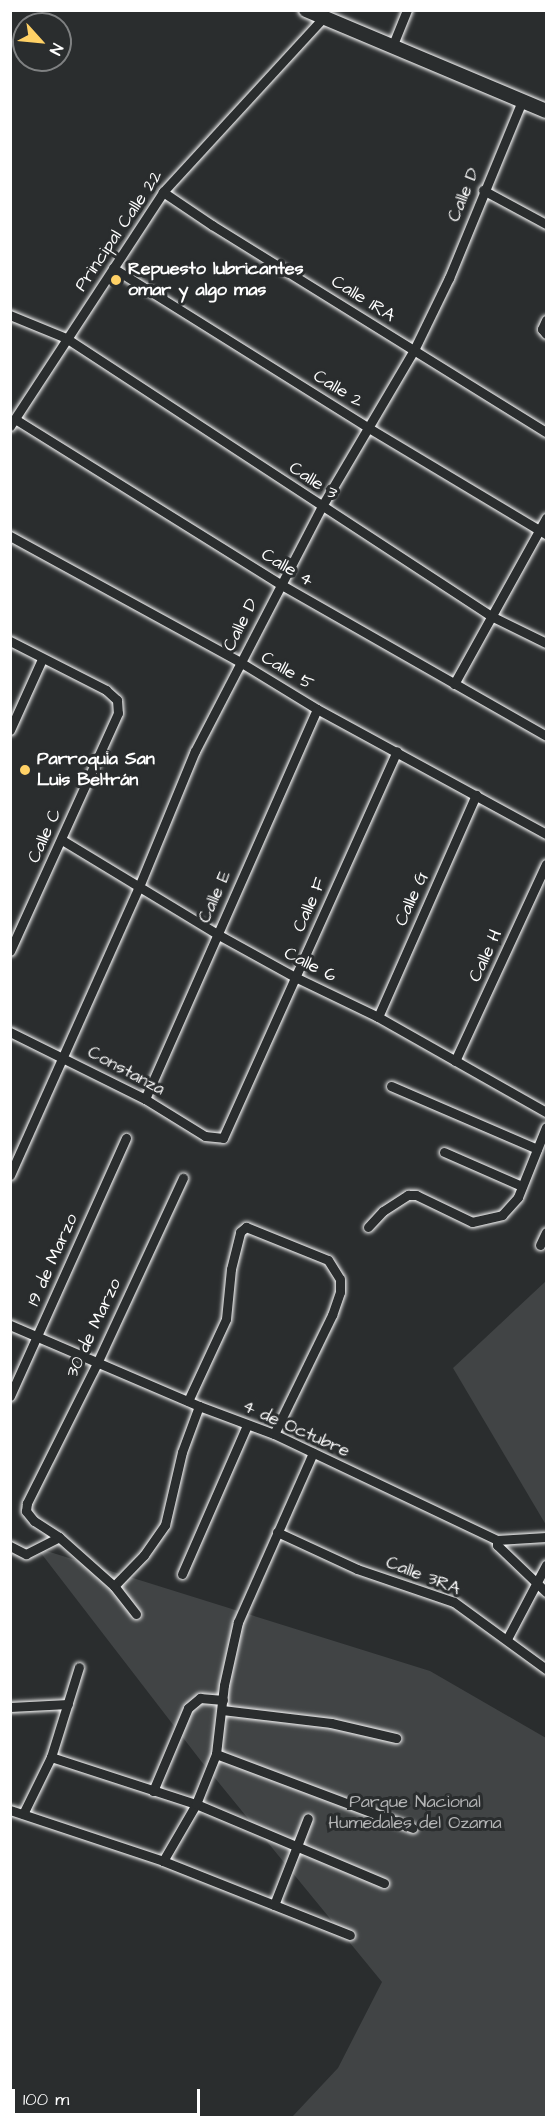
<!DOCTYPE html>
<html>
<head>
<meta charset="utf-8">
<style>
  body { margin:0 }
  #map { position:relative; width:557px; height:2128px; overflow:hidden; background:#2a2d2e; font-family:"Architects Daughter",sans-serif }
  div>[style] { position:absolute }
  .green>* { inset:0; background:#414445 }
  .roads { filter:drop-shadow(0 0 2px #fff) drop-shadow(0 0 2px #fff) }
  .street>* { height:9px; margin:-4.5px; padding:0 4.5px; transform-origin:4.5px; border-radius:4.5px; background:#2a2d2e }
  .secondary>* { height:14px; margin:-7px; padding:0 7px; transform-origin:7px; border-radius:7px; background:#2a2d2e }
  .dots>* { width:16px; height:16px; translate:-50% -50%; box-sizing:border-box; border:3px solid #2a2d2e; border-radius:50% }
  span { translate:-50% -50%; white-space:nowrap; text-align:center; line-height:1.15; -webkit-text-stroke:6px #2a2d2e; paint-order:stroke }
  .street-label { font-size:18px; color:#fff }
  .poi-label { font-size:18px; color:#fff; font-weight:700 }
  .left { translate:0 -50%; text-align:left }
  .park-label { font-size:18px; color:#b3b4b5 }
  .frame { position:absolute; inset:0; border:12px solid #fff; pointer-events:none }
  .north { position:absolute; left:12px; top:12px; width:60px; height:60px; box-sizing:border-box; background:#2a2d2e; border:2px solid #7f8182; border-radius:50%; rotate:117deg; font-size:16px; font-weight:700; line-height:24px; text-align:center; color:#fff }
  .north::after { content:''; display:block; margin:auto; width:21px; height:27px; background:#ffd166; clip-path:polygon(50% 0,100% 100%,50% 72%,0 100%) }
  .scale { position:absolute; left:12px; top:2089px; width:188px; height:27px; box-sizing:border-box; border:3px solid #fff; border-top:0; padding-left:8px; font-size:18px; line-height:21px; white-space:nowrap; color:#fff; -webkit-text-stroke:4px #2a2d2e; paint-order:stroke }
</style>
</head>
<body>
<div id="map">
  <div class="green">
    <i style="clip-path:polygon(546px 1281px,546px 1525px,453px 1368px)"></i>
    <i style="clip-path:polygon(37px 1548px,430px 1671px,546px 1738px,546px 2117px,292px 2117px,338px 2068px,382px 1982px,201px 1761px)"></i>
  </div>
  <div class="roads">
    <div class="street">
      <i style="left:392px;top:47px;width:40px;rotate:-68deg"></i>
      <i style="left:483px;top:190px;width:72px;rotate:28.4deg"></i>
      <i style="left:163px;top:192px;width:59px;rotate:34deg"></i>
      <i style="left:212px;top:225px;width:393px;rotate:31.8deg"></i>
      <i style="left:113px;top:268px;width:300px;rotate:32deg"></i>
      <i style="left:367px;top:427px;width:209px;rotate:30.9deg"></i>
      <i style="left:10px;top:315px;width:61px;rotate:22.3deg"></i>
      <i style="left:66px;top:338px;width:508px;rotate:33.19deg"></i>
      <i style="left:491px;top:616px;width:61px;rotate:26.1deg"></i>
      <i style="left:546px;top:320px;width:10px;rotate:114deg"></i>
      <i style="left:542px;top:329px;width:6px;rotate:51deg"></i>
      <i style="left:15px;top:419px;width:312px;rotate:31.9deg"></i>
      <i style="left:280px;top:584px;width:306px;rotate:29.7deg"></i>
      <i style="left:10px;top:426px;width:280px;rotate:-56.8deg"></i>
      <i style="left:163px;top:192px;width:236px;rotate:-47.4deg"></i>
      <i style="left:10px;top:536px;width:262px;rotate:28.7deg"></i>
      <i style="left:240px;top:662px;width:90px;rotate:31.4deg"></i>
      <i style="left:317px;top:709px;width:261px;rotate:28.6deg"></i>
      <i style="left:10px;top:641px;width:108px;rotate:27deg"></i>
      <i style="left:106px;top:690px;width:15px;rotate:42deg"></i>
      <i style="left:117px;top:700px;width:13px;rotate:86deg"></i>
      <i style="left:118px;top:713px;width:261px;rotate:114.4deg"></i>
      <i style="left:454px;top:684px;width:190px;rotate:-61deg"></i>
      <i style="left:10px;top:730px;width:78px;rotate:-65.7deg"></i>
      <i style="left:62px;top:840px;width:181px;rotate:31.2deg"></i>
      <i style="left:217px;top:934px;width:89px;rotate:28.9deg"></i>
      <i style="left:295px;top:977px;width:92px;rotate:25.7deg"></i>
      <i style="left:378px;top:1017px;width:193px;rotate:29.5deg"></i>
      <i style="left:378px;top:1017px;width:243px;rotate:-66.2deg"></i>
      <i style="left:10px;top:1032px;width:151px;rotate:26.4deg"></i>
      <i style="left:145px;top:1099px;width:70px;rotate:31.7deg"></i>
      <i style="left:205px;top:1136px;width:18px;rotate:6deg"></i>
      <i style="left:223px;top:1138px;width:424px;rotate:-65.8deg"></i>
      <i style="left:455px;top:1061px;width:217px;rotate:-65.2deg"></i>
      <i style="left:391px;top:1086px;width:159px;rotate:23.3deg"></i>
      <i style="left:145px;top:1099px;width:426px;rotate:-66.2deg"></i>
      <i style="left:444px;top:1152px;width:85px;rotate:23.6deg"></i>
      <i style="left:10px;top:1175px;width:313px;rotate:-65.9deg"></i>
      <i style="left:138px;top:889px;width:149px;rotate:-67.6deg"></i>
      <i style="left:195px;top:751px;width:276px;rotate:-62.6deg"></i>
      <i style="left:322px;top:506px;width:181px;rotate:-59.5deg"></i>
      <i style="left:414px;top:350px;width:80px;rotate:-64.1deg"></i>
      <i style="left:449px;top:278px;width:191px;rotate:-67.6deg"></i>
      <i style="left:368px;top:1227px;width:22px;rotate:-47deg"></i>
      <i style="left:383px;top:1211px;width:30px;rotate:-33deg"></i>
      <i style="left:408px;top:1195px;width:8px"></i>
      <i style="left:416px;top:1195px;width:62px;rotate:25.7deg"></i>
      <i style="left:472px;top:1222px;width:31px;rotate:-13deg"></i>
      <i style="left:502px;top:1215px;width:24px;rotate:-48deg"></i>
      <i style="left:518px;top:1197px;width:75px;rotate:-68.2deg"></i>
      <i style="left:540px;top:1245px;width:14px;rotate:-65deg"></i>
      <i style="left:10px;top:1325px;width:206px;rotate:23.2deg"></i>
      <i style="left:199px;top:1406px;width:80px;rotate:20.5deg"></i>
      <i style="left:274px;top:1434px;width:247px;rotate:25.4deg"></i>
      <i style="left:497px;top:1540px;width:5px;rotate:90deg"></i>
      <i style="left:497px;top:1545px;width:68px;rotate:43.8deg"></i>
      <i style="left:10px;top:1396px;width:283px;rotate:-65.8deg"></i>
      <i style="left:188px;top:1401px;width:90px;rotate:-65.1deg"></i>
      <i style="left:226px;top:1319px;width:50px;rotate:-84.3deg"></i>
      <i style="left:231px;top:1269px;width:38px;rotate:-76deg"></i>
      <i style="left:240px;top:1232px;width:8px;rotate:-40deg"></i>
      <i style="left:246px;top:1227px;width:88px;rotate:21.9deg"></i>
      <i style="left:328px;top:1260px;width:22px;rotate:58deg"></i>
      <i style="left:340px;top:1279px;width:13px;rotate:90deg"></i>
      <i style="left:340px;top:1292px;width:24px;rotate:109deg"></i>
      <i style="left:332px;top:1315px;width:132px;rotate:116deg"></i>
      <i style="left:277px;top:1532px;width:88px;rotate:24.8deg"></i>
      <i style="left:357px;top:1569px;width:102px;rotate:18.8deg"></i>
      <i style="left:454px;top:1602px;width:114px;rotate:36.1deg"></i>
      <i style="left:497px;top:1540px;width:49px;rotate:-3.5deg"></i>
      <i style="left:10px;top:1546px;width:18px;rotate:27deg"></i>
      <i style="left:26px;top:1554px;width:37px;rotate:-27deg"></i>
      <i style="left:182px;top:1574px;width:163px;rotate:-66.4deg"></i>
      <i style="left:114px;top:1586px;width:43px;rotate:-45.9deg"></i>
      <i style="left:144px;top:1555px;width:37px;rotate:-55deg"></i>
      <i style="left:165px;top:1525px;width:75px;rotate:-76.9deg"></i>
      <i style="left:182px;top:1452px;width:49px;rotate:-69.7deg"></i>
      <i style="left:136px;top:1614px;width:36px;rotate:-128deg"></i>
      <i style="left:114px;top:1586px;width:74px;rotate:-138.3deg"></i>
      <i style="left:59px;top:1537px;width:30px;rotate:-147deg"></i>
      <i style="left:34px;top:1521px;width:13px;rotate:-129deg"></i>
      <i style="left:26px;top:1511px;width:8px;rotate:-83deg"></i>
      <i style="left:27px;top:1503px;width:159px;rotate:-63.4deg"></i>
      <i style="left:98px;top:1361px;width:202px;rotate:-65.1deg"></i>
      <i style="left:507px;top:1639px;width:84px;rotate:-62.2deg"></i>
      <i style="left:10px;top:1707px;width:58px;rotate:-3deg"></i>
      <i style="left:222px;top:1710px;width:110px;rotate:6.8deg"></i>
      <i style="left:331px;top:1723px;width:67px;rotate:13deg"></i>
      <i style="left:216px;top:1754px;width:210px;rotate:20.6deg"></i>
      <i style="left:51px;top:1757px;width:152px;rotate:18deg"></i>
      <i style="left:196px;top:1804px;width:204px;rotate:22.8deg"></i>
      <i style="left:153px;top:1791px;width:90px;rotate:-67.1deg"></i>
      <i style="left:188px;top:1708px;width:16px;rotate:-40deg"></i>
      <i style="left:200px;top:1698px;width:23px;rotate:5deg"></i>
      <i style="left:10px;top:1810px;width:161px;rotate:18.4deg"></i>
      <i style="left:163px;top:1861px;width:201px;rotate:21.6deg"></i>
      <i style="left:23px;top:1814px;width:64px;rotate:-63.8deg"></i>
      <i style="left:51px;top:1757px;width:94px;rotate:-72.7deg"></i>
      <i style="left:163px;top:1861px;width:66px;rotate:-59.9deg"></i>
      <i style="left:196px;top:1804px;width:54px;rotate:-68.2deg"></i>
      <i style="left:216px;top:1754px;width:69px;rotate:-83.4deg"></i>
      <i style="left:224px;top:1685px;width:65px;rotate:-77.5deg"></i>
      <i style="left:238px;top:1622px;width:185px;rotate:-66.1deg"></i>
      <i style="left:274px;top:1905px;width:93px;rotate:-68.7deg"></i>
    </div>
    <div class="secondary">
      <i style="left:306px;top:10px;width:260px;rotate:22.8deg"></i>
    </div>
  </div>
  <div class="dots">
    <i style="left:116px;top:280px;background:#ffd166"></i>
    <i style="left:25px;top:770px;background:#ffd166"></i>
  </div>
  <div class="street-label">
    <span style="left:464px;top:195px;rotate:-68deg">Calle D</span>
    <span style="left:119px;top:231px;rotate:-56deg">Principal Calle 22</span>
    <span style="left:363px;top:299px;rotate:32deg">Calle 1RA</span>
    <span style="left:338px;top:389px;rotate:32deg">Calle 2</span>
    <span style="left:313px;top:481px;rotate:33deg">Calle 3</span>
    <span style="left:287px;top:568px;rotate:31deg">Calle 4</span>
    <span style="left:241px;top:625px;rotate:-63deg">Calle D</span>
    <span style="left:287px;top:671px;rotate:31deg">Calle 5</span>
    <span style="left:45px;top:836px;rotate:-66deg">Calle C</span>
    <span style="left:215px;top:897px;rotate:-66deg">Calle E</span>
    <span style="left:412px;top:899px;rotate:-66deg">Calle G</span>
    <span style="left:310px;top:905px;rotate:-66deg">Calle F</span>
    <span style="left:486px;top:956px;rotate:-65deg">Calle H</span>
    <span style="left:310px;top:965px;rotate:27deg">Calle 6</span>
    <span style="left:126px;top:1071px;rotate:28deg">Constanza</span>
    <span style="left:53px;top:1260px;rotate:-66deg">19 de Marzo</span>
    <span style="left:94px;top:1328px;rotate:-65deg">30 de Marzo</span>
    <span style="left:296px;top:1429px;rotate:24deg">4 de Octubre</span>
    <span style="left:423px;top:1576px;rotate:21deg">Calle 3RA</span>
  </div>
  <div class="poi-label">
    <span class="left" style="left:128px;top:280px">Repuesto lubricantes<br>omar y algo mas</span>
    <span class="left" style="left:37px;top:770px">Parroquia San<br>Luis Beltrán</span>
  </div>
  <div class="park-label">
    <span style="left:415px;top:1813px">Parque Nacional<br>Humedales del Ozama</span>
  </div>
  <div class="frame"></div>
  <div class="north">N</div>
  <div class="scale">100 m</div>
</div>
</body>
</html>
